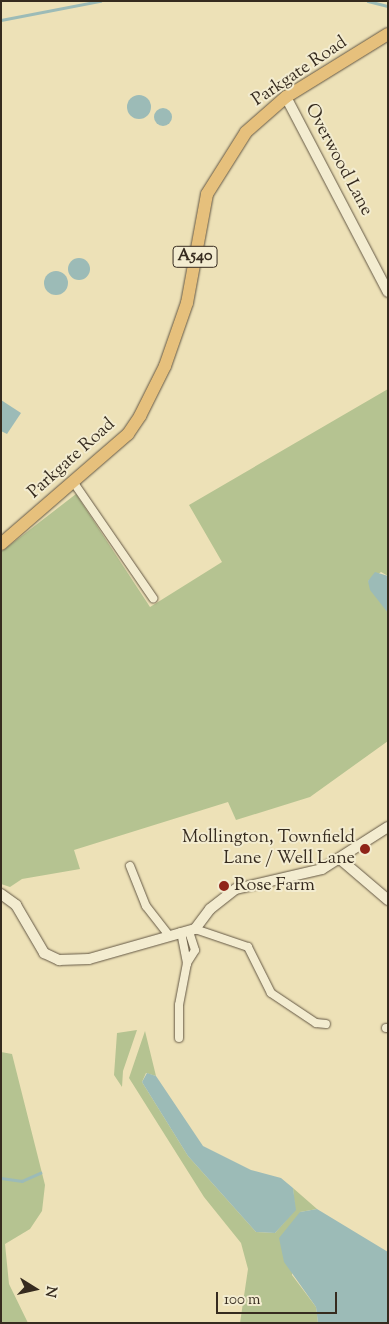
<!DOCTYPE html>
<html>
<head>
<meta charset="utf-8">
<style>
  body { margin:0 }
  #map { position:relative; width:389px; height:1324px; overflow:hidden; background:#ede1b7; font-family:"Sorts Mill Goudy",serif }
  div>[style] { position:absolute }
  .green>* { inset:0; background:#b5c391 }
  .water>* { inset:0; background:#9cbbb7 }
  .round { border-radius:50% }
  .stream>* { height:2.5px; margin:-1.25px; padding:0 1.25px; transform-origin:1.25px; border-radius:1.25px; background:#9cbbb7 }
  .roads { filter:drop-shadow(0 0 1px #645845) drop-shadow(0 0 1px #645845) }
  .minor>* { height:8px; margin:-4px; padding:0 4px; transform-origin:4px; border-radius:4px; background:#f3ecd0 }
  .tertiary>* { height:10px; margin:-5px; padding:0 5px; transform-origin:5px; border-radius:5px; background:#f3ecd0 }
  .primary>* { height:12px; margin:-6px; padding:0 6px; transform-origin:6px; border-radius:6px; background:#e6c07c }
  .dots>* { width:14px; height:14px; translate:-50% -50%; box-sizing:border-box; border:2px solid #f3ecd0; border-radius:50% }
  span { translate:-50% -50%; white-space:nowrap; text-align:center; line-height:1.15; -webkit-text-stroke:4px #f3ecd0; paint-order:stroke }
  .shield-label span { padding:1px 4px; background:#f3ecd0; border:1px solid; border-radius:4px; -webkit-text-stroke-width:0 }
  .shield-label { font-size:16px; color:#362b1f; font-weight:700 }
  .street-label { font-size:18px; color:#362b1f }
  .poi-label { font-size:18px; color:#362b1f }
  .right { translate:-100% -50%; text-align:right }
  .left { translate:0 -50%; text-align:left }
  .frame { position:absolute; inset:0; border:2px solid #362b1f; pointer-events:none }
  .north { position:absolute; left:10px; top:1264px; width:50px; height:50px; -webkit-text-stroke:4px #f3ecd0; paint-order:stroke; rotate:100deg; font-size:14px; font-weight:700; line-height:20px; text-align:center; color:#362b1f }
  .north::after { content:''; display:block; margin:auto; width:18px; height:22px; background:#362b1f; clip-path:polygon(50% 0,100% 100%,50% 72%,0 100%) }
  .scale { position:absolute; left:216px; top:1292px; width:121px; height:22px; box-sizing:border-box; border:2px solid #362b1f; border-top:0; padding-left:6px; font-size:15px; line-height:18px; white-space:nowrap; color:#362b1f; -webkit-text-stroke:4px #f3ecd0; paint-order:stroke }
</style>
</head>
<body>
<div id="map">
  <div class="green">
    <i style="clip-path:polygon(388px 389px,388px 576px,381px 572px,368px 581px,388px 613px,388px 741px,310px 797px,236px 820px,228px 802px,74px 850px,80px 869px,22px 879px,10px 887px,1px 884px,1px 552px,76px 494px,150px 607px,222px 562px,189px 505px)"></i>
    <i style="clip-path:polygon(137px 1030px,123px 1071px,122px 1087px,114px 1075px,117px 1033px)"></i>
    <i style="clip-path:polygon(145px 1031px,156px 1076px,146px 1073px,142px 1082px,188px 1156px,256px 1232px,275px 1233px,295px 1210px,293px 1188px,317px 1209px,300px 1212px,292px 1275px,316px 1307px,318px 1323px,240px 1323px,248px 1269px,241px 1243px,204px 1197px,129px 1078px)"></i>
    <i style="clip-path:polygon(1px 1052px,12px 1054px,45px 1185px,42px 1211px,30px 1229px,5px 1244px,9px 1284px,28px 1323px,1px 1323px)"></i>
  </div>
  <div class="water">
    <i class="round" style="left:127px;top:95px;width:24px;height:24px"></i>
    <i class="round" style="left:154px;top:108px;width:18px;height:18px"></i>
    <i class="round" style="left:68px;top:258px;width:22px;height:22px"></i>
    <i class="round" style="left:44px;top:271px;width:24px;height:24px"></i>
    <i style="clip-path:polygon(1px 400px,21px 413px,7px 434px,1px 431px)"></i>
    <i style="clip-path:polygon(375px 572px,388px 576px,388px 613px,370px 590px,368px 581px)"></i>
    <i style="clip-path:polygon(147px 1073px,156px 1076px,203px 1146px,251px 1170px,281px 1178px,293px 1188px,296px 1210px,275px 1233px,256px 1232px,188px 1156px,142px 1082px)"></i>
    <i style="clip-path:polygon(317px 1209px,388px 1252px,388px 1323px,318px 1323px,316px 1307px,284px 1262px,279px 1238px,300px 1212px)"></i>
  </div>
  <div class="stream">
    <i style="left:368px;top:1px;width:21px;rotate:14deg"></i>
    <i style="left:1px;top:20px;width:101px;rotate:-10.9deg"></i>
    <i style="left:1px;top:1178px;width:21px;rotate:8deg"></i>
    <i style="left:22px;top:1181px;width:20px;rotate:-24deg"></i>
  </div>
  <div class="roads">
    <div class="minor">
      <i style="left:74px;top:483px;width:140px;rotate:55.5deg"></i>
      <i style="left:130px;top:866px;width:43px;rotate:68.2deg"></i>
      <i style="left:146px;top:906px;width:37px;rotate:52deg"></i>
      <i style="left:195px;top:929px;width:56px;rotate:18.8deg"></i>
      <i style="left:248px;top:947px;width:51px;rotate:63.4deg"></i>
      <i style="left:271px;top:993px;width:54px;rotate:33.7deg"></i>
      <i style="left:316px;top:1023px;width:10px;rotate:6deg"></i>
      <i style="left:181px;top:932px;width:32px;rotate:79deg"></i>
      <i style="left:386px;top:1028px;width:2px"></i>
      <i style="left:179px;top:1038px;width:33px;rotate:-90deg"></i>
      <i style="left:179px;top:1005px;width:43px;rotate:-79.2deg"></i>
      <i style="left:187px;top:963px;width:15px;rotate:-58deg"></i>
      <i style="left:195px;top:950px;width:20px;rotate:-108deg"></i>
    </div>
    <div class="tertiary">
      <i style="left:286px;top:97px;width:220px;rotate:62.4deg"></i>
      <i style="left:340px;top:859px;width:63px;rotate:40.5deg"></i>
      <i style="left:1px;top:894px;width:19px;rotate:36deg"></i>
      <i style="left:16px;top:905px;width:56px;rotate:59.7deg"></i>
      <i style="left:44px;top:953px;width:17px;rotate:25deg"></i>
      <i style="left:59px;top:960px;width:30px;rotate:-2deg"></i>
      <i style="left:89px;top:959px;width:110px;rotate:-15.8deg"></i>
      <i style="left:195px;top:929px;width:25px;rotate:-53deg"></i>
      <i style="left:210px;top:909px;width:33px;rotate:-38deg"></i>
      <i style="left:236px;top:889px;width:88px;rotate:-13.1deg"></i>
      <i style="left:322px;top:869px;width:78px;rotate:-32.5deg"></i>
    </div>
    <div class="primary">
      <i style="left:1px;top:544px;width:168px;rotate:-40.9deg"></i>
      <i style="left:128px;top:434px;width:22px;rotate:-56deg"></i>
      <i style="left:140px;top:416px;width:56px;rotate:-63.4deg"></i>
      <i style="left:165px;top:366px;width:67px;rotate:-70.8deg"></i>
      <i style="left:187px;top:303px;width:111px;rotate:-79.6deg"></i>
      <i style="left:207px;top:194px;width:73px;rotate:-57.8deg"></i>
      <i style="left:246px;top:132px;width:53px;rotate:-41.2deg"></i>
      <i style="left:286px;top:97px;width:120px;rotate:-31.7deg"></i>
    </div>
  </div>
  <div class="dots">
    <i style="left:365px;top:849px;background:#8f2418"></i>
    <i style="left:224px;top:886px;background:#8f2418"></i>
  </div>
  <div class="shield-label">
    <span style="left:195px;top:257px">A540</span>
  </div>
  <div class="street-label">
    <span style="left:300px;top:72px;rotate:-34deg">Parkgate Road</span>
    <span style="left:338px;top:160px;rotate:62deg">Overwood Lane</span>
    <span style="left:72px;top:459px;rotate:-42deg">Parkgate Road</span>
  </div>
  <div class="poi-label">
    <span class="right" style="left:355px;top:849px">Mollington, Townfield<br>Lane / Well Lane</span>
    <span class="left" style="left:234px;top:886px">Rose Farm</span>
  </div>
  <div class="frame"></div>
  <div class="north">N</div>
  <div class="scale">100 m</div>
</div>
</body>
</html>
